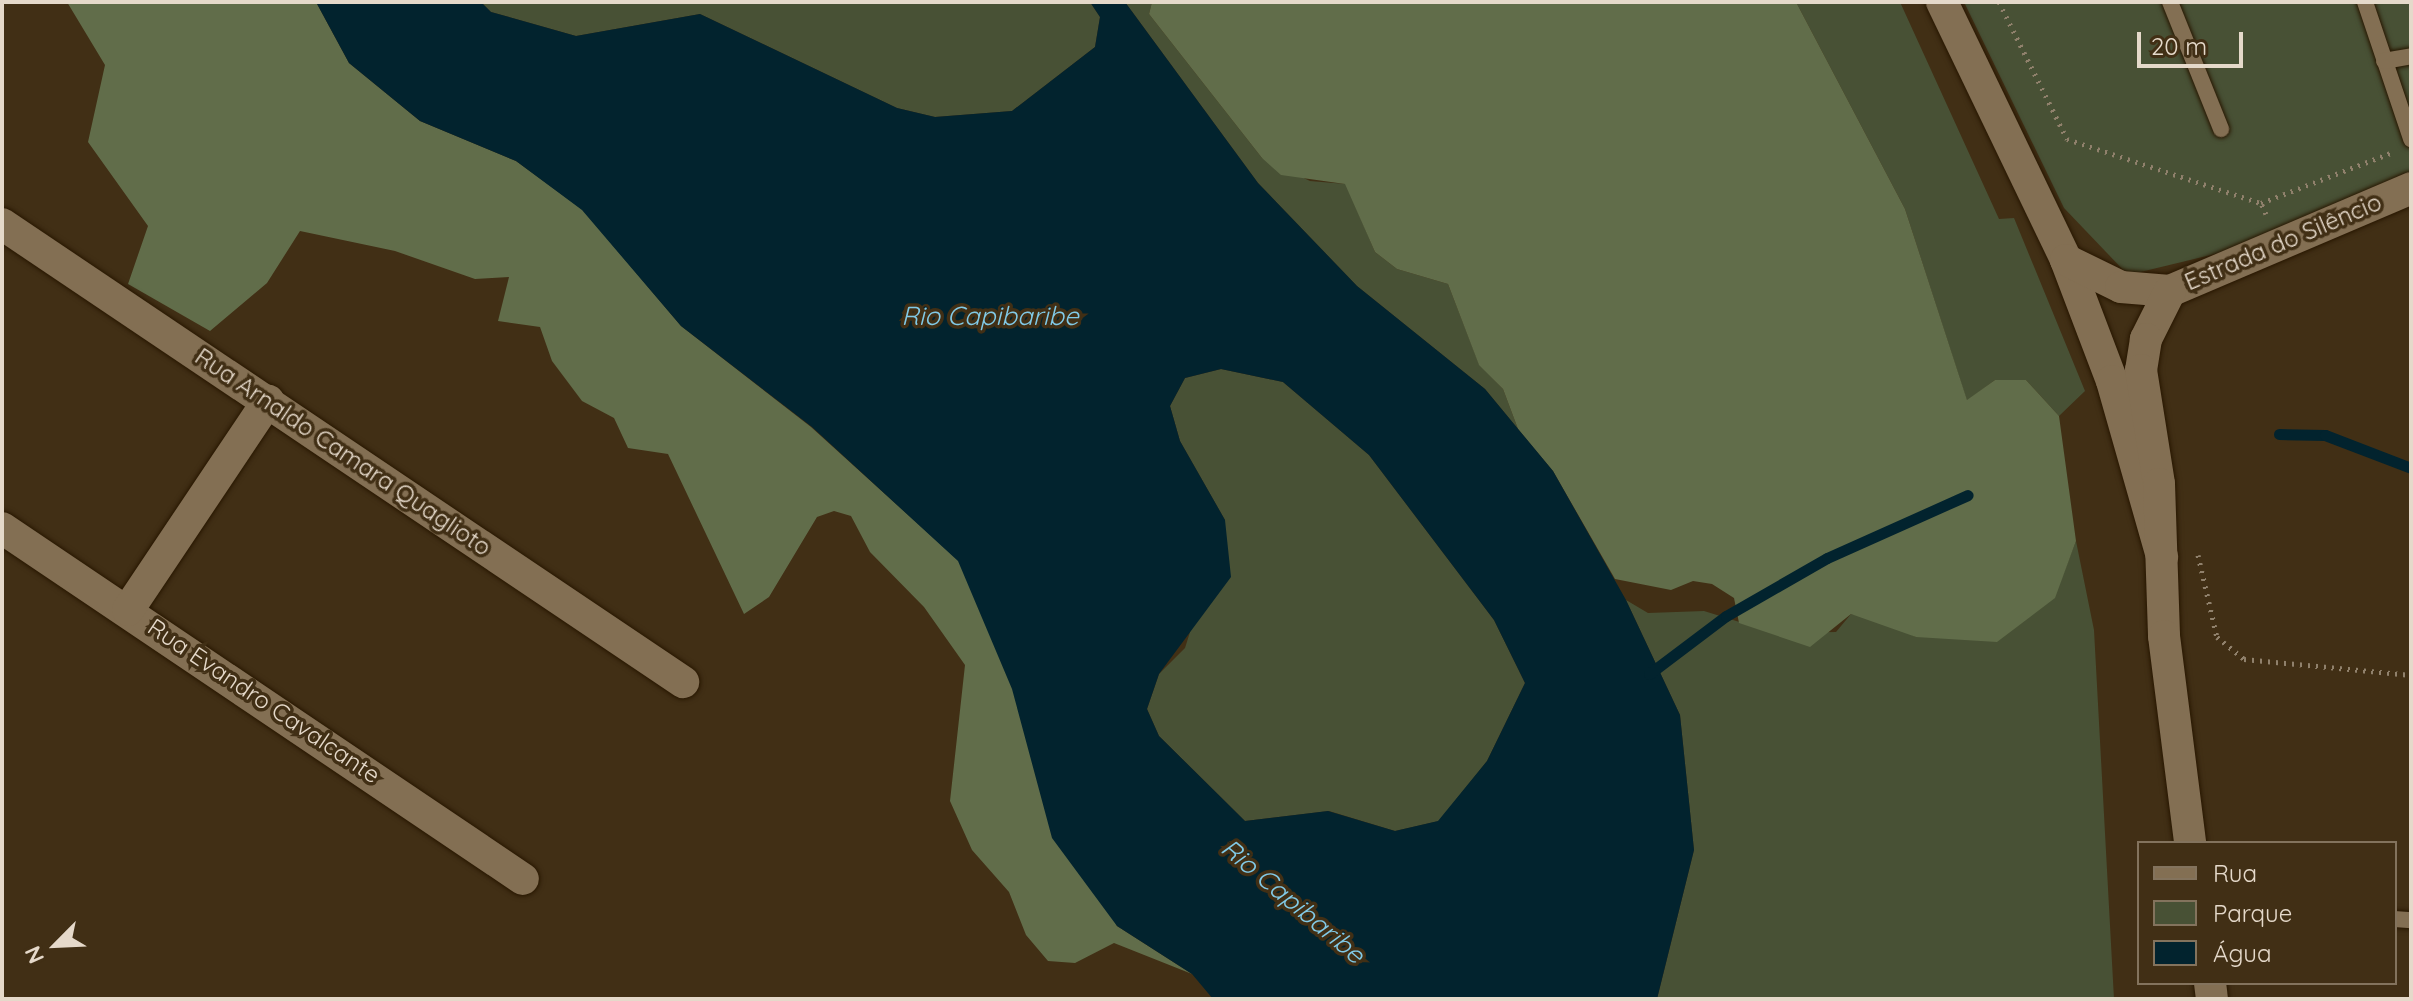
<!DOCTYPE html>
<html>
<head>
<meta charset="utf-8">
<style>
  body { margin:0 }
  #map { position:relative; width:2413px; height:1001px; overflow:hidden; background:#412f15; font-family:Quicksand,sans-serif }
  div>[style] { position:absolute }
  .green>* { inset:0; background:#485135 }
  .forest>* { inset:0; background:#616d4a }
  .water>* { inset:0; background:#02232e }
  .stream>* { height:11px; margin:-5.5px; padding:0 5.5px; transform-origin:5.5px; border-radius:5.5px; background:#02232e }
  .path>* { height:5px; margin-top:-2.5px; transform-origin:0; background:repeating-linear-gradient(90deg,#90816c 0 2px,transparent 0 8px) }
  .roads { filter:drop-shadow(0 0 2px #281700) drop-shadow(0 0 2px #281700) }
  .lane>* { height:16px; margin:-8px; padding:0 8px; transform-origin:8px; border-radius:8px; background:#836f53 }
  .street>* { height:32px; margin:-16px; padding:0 16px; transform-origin:16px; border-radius:16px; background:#836f53 }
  span { translate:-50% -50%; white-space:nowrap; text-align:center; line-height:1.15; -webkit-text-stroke:7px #412f15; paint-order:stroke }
  .street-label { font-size:24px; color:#e5d9ca }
  .water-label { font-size:26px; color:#81cae7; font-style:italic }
  .frame { position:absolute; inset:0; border:4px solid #e5d9ca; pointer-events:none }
  .legend { position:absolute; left:2137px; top:841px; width:260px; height:144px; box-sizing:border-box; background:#412f15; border:2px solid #83735d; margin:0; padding:10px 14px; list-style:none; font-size:24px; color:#e5d9ca }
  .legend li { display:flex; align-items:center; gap:16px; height:40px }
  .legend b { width:40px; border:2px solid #83735d }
  .north { position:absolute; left:16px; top:905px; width:80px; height:80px; -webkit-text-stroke:6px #412f15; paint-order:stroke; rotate:246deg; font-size:22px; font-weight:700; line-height:32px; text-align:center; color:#e5d9ca }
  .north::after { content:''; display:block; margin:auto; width:28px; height:36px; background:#e5d9ca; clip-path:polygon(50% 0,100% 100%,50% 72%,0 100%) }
  .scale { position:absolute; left:2137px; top:32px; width:106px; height:36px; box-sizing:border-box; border:4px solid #e5d9ca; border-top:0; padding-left:10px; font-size:24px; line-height:28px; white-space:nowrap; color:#e5d9ca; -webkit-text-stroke:6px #412f15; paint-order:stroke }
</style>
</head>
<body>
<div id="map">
  <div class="green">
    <i style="clip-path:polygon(481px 2px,1090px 2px,1100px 17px,1095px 47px,1012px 111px,935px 117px,897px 108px,700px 14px,576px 36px,491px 12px)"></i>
    <i style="clip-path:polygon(1125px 2px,1152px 2px,1149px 14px,1262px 158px,1310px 181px,1346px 184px,1375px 252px,1397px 269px,1448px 284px,1479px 364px,1503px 389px,1518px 429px,1485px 389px,1357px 286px,1258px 183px)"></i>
    <i style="clip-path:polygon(1796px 2px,1900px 2px,1999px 219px,2014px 218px,2085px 391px,2059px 416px,2026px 380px,1995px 380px,1967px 401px,1905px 209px)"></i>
    <i style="clip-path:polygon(1964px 2px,2411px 2px,2411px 188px,2277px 239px,2128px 275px,2064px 208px)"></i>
    <i style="clip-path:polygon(1221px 369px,1283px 382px,1369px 455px,1494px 620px,1525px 683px,1487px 761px,1439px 821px,1395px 831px,1329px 811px,1245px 821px,1159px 736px,1147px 709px,1159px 674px,1185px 648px,1225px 520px,1180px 441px,1170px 406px,1185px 378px)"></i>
    <i style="clip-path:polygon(2076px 541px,2094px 630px,2114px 999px,1657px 999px,1694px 850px,1680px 715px,1626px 600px,1648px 613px,1704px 611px,1775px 633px,1836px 632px,1851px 614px,1875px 617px,1916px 637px,2054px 598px)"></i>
  </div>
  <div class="forest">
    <i style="clip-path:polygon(67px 2px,316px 2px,349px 63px,420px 121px,516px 161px,583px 210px,681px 326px,811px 427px,959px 561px,1117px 926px,1192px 974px,1114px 943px,1075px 963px,1048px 961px,1026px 935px,1009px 892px,972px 850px,950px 801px,965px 665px,924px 607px,870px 552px,851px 516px,834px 511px,817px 517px,769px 597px,744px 614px,668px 454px,628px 448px,614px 418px,582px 401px,552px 361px,540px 327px,498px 321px,509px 277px,475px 279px,395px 251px,300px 231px,267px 283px,210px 331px,128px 284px,148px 226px,88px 142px,105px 65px)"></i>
    <i style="clip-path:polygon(1152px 2px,1796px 2px,1905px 209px,1967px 400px,1995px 380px,2026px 380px,2059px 416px,2076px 541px,2055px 598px,1997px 642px,1916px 637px,1851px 614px,1810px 647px,1739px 623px,1734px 598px,1712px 584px,1693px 581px,1671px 590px,1615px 579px,1553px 471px,1518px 429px,1503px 389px,1479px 365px,1448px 284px,1397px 269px,1375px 252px,1345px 184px,1281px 175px,1262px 158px,1149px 14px)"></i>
  </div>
  <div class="water">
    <i style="clip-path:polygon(evenodd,316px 2px,481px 2px,491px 12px,576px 36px,700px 14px,897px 108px,935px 117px,1012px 111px,1095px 47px,1100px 17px,1090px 2px,1125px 2px,1258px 183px,1357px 286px,1485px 389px,1553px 471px,1626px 600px,1680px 715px,1694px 850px,1657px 999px,1213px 999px,1192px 974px,1117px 926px,1052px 838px,1012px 689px,958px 561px,812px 427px,681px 326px,582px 210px,516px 161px,420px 121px,349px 63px,316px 2px,1221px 369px,1283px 382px,1369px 455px,1494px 620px,1525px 683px,1487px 761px,1438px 821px,1395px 831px,1328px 811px,1245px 821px,1159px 736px,1147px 709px,1159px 674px,1231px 577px,1225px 520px,1180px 441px,1170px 406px,1185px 378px,1221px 369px)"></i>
  </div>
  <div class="stream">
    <i style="left:2279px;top:434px;width:46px;rotate:1.2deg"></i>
    <i style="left:2325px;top:435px;width:92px;rotate:21deg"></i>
    <i style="left:1649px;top:674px;width:96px;rotate:-37deg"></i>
    <i style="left:1726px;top:616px;width:116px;rotate:-29.9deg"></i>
    <i style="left:1827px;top:558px;width:154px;rotate:-24.1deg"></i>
  </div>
  <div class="path">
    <i style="left:1999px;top:2px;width:153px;rotate:63.6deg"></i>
    <i style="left:2067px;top:139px;width:204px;rotate:18.3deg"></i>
    <i style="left:2266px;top:214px;width:12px;rotate:-114deg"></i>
    <i style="left:2261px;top:203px;width:142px;rotate:-21.1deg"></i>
    <i style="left:2198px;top:555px;width:84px;rotate:77deg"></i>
    <i style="left:2217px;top:637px;width:35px;rotate:39deg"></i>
    <i style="left:2244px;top:659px;width:168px;rotate:5.5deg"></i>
  </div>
  <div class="roads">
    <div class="lane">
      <i style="left:2170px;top:2px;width:137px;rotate:68.1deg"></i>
      <i style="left:2365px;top:2px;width:145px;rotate:71.4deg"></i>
      <i style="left:2384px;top:61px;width:27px;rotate:-10deg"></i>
      <i style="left:2395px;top:919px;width:16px;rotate:4deg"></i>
    </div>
    <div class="street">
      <i style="left:1942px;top:2px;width:286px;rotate:64.3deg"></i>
      <i style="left:2066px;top:260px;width:129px;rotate:69.2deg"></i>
      <i style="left:2112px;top:381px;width:183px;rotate:74.1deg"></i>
      <i style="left:2px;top:224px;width:821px;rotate:33.92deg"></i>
      <i style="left:2066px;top:260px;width:61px;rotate:26.1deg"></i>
      <i style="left:2121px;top:287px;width:49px;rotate:4.7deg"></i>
      <i style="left:2170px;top:291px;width:262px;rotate:-23.1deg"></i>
      <i style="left:2170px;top:291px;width:54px;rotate:116.6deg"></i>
      <i style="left:2146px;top:339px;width:31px;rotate:99deg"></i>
      <i style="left:2141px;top:370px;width:115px;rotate:81deg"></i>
      <i style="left:2159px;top:484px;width:152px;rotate:88.1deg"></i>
      <i style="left:2164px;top:636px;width:209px;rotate:82.8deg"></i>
      <i style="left:2px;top:528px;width:628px;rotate:33.97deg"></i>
      <i style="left:128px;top:610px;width:252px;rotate:-56.2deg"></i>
      <i style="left:2210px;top:983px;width:16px;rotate:83deg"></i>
    </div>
  </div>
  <div class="street-label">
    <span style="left:2283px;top:242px;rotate:-23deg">Estrada do Silêncio</span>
    <span style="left:343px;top:452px;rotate:34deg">Rua Arnaldo Camara Quaglioto</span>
    <span style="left:264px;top:701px;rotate:34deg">Rua Evandro Cavalcante</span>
  </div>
  <div class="water-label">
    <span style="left:990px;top:316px">Rio Capibaribe</span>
    <span style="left:1293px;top:901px;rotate:40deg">Rio Capibaribe</span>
  </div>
  <div class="frame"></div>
  <ul class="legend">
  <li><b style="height:10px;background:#836f53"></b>Rua</li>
  <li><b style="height:22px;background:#485135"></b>Parque</li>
  <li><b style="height:22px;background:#02232e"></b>Água</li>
  </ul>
  <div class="north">N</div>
  <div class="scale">20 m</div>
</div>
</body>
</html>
